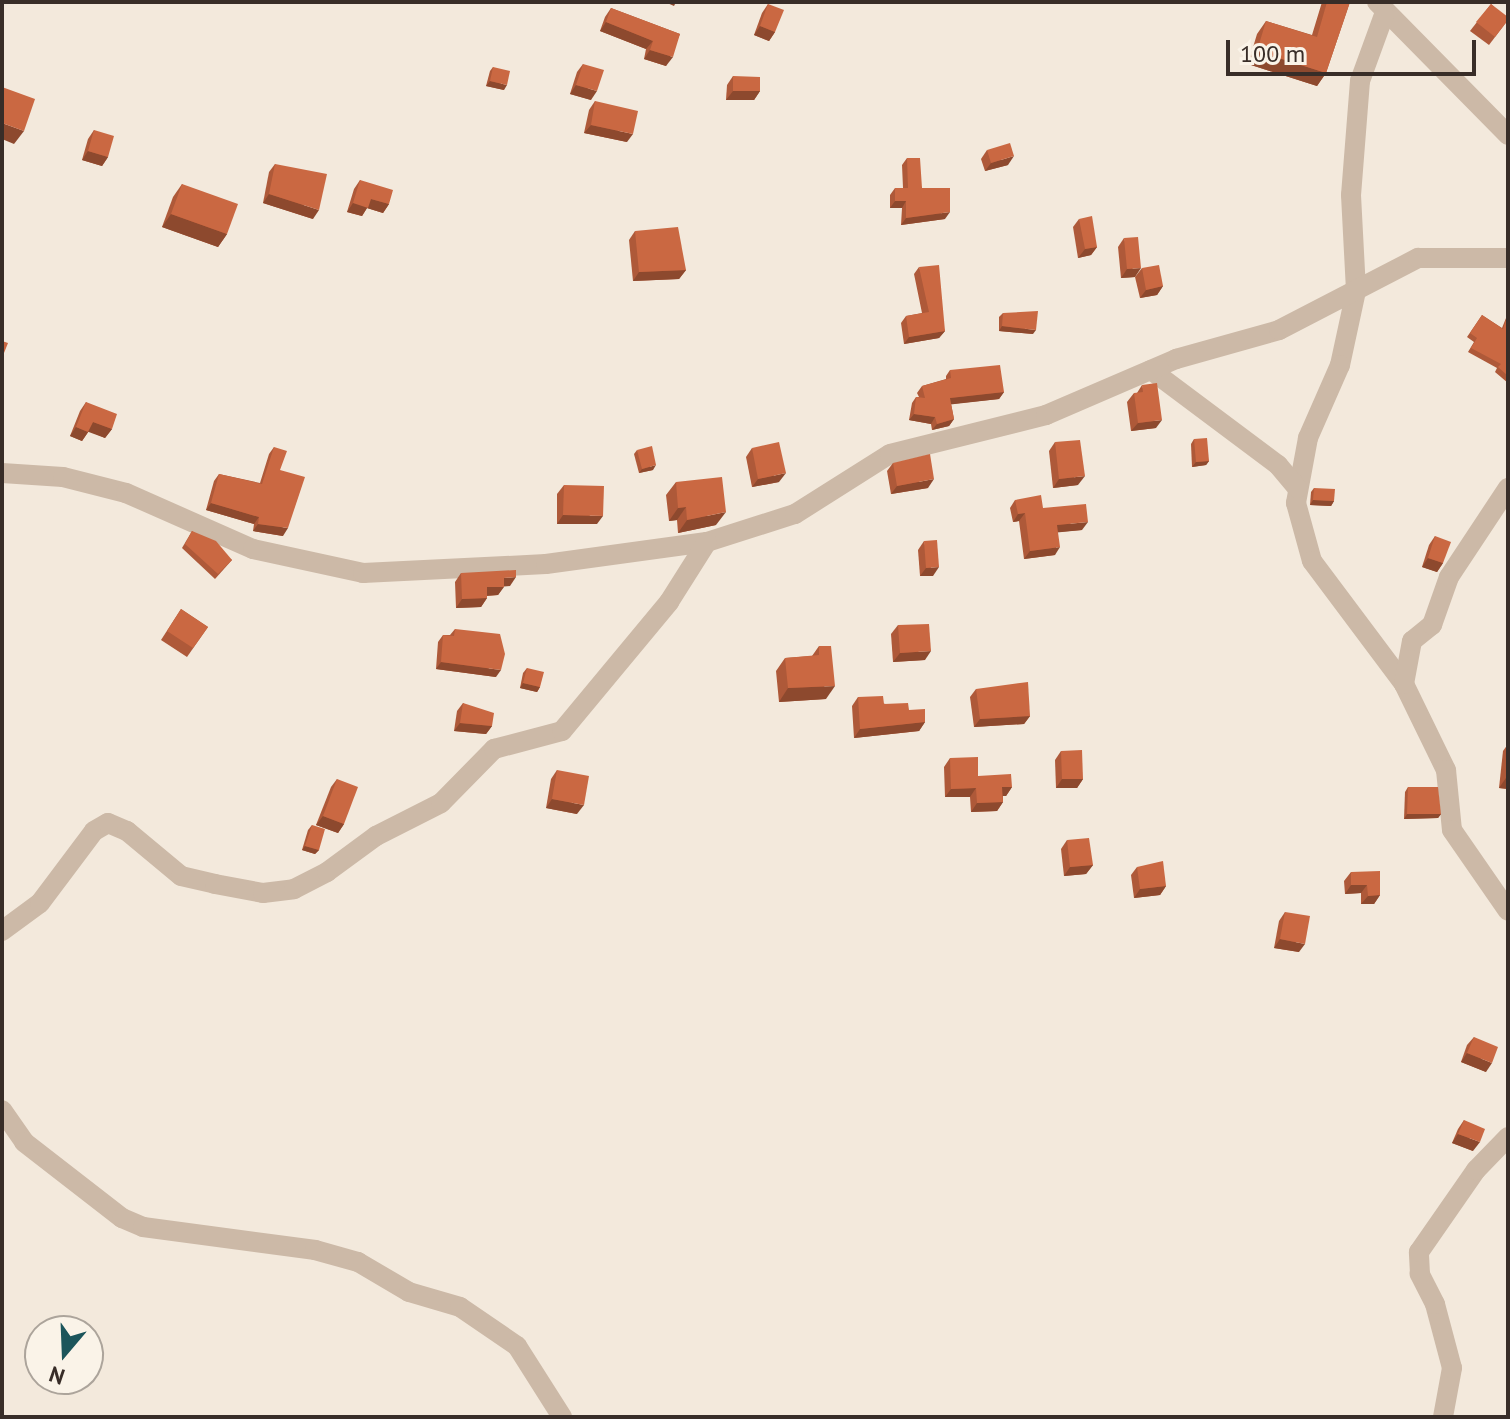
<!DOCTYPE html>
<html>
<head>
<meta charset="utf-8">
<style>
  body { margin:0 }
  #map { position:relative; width:1510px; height:1419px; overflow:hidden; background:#f3e9dc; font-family:"PT Sans",sans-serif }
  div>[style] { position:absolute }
  .minor>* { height:20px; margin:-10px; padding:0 10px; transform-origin:10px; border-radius:10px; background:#ccb9a7 }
  .wall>* { inset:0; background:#ae5939 }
  .shaded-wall>* { inset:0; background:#8d492e }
  .building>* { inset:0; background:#ca6842 }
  span { translate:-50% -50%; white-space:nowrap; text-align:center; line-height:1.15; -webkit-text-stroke:7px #faf3e8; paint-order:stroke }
  .frame { position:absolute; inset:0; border:4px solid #382d28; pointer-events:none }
  .north { position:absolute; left:24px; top:1315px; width:80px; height:80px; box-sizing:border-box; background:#faf3e8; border:2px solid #aca49b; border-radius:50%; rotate:199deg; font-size:22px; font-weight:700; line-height:32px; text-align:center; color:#382d28 }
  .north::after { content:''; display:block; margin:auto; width:28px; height:36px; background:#1c555b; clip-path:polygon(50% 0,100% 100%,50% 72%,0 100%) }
  .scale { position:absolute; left:1226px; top:40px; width:250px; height:36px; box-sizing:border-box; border:4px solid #382d28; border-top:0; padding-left:10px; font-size:24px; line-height:28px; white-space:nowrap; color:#382d28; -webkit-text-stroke:6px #faf3e8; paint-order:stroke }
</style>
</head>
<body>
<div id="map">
  <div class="minor">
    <i style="left:1377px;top:2px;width:187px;rotate:45.4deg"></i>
    <i style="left:1384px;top:15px;width:70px;rotate:110deg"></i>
    <i style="left:1360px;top:81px;width:114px;rotate:94.5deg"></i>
    <i style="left:1351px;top:195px;width:96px;rotate:87deg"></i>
    <i style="left:1356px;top:291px;width:76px;rotate:102.2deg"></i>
    <i style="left:1340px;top:365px;width:80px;rotate:113.7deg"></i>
    <i style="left:1308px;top:438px;width:66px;rotate:100.5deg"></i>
    <i style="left:1296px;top:503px;width:60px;rotate:74.6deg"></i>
    <i style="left:1312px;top:561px;width:154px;rotate:53.2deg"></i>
    <i style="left:1404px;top:684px;width:96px;rotate:64deg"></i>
    <i style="left:1446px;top:770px;width:60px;rotate:84.3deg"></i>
    <i style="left:1452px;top:830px;width:98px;rotate:55.3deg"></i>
    <i style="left:1151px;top:370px;width:159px;rotate:36.8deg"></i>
    <i style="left:1278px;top:465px;width:30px;rotate:50deg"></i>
    <i style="left:2px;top:473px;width:61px;rotate:3.8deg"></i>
    <i style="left:63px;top:477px;width:65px;rotate:14.3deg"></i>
    <i style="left:126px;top:493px;width:139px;rotate:23.8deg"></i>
    <i style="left:253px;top:549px;width:113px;rotate:12.3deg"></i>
    <i style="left:363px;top:573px;width:183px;rotate:-2.8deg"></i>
    <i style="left:546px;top:564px;width:162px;rotate:-7.8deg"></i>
    <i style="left:707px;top:542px;width:92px;rotate:-17.7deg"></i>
    <i style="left:795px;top:514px;width:112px;rotate:-32.3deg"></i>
    <i style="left:890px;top:454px;width:161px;rotate:-14deg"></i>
    <i style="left:1046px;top:415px;width:142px;rotate:-23.3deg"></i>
    <i style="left:1176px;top:359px;width:107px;rotate:-15.7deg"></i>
    <i style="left:1279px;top:330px;width:157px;rotate:-27.4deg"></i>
    <i style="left:1418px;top:258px;width:90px"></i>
    <i style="left:1404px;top:684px;width:44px;rotate:-79.5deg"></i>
    <i style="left:1412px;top:641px;width:26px;rotate:-39deg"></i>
    <i style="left:1432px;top:625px;width:51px;rotate:-70.5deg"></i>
    <i style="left:1449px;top:577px;width:107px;rotate:-56.5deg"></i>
    <i style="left:2px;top:931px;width:47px;rotate:-36.4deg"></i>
    <i style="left:40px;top:903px;width:90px;rotate:-53.1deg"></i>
    <i style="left:94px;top:831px;width:16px;rotate:-30deg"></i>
    <i style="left:108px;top:823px;width:21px;rotate:23deg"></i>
    <i style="left:127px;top:831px;width:70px;rotate:39.8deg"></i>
    <i style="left:181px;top:876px;width:35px;rotate:13deg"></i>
    <i style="left:215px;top:884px;width:49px;rotate:10.6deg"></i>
    <i style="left:263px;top:893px;width:31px;rotate:-7deg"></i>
    <i style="left:294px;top:889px;width:37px;rotate:-27deg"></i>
    <i style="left:327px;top:872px;width:61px;rotate:-36.3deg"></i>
    <i style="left:376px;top:836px;width:73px;rotate:-26.9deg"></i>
    <i style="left:441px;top:803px;width:76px;rotate:-45.5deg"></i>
    <i style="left:494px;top:749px;width:70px;rotate:-14.8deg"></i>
    <i style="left:562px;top:731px;width:168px;rotate:-50.3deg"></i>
    <i style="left:669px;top:602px;width:71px;rotate:-57.7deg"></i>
    <i style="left:2px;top:1110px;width:39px;rotate:55deg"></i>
    <i style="left:24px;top:1142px;width:124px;rotate:37.8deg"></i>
    <i style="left:122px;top:1218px;width:23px;rotate:23deg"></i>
    <i style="left:143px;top:1227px;width:174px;rotate:7.6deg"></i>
    <i style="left:315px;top:1250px;width:45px;rotate:15.6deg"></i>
    <i style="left:358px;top:1262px;width:59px;rotate:30.5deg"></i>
    <i style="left:409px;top:1292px;width:53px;rotate:16.4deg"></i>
    <i style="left:460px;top:1307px;width:69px;rotate:34.4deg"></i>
    <i style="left:517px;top:1346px;width:84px;rotate:57.6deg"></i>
    <i style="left:1443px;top:1417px;width:50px;rotate:-79.6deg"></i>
    <i style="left:1452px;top:1368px;width:66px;rotate:-104.9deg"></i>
    <i style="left:1435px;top:1304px;width:34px;rotate:-117deg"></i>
    <i style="left:1420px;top:1274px;width:22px;rotate:-93deg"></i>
    <i style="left:1419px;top:1252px;width:100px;rotate:-55.2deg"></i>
    <i style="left:1476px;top:1170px;width:46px;rotate:-45.9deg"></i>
  </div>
  <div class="wall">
    <i style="clip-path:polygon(1322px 2px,1350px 2px,1326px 73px,1317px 86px,1248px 64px,1257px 34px,1266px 21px,1312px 35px)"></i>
    <i style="clip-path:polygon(768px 4px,775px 32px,769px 41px,754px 35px,762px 13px)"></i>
    <i style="clip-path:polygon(1491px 4px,1508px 20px,1489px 45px,1470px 31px)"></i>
    <i style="clip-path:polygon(611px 8px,680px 34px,666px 66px,644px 59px,646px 49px,600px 31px,605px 17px)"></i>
    <i style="clip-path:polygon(583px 64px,591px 100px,570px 94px,577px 72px)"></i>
    <i style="clip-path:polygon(493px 67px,504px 90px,486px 86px,490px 71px)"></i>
    <i style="clip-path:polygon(733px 76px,760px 91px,754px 100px,726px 100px,727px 85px)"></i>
    <i style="clip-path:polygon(595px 101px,627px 142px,584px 133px,589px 110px)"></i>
    <i style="clip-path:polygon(94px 130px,108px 157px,102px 166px,82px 160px,88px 139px)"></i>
    <i style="clip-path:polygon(987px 150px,1008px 165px,985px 171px,981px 159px)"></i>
    <i style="clip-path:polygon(907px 158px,922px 188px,945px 219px,901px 225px,902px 208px,890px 208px,890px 195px,895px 188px,903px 188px,902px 165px)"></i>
    <i style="clip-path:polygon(275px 164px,313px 219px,263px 203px,269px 172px)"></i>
    <i style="clip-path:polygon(360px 180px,389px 204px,383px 213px,367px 208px,362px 216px,347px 212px,354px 189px)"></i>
    <i style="clip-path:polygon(182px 184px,227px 234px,218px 247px,162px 227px,173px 197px)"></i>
    <i style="clip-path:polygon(1079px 219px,1097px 247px,1091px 255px,1078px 258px,1073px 227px)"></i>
    <i style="clip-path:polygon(635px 231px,686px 270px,679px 279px,633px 281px,629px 240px)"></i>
    <i style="clip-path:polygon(1124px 238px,1135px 277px,1121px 278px,1118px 247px)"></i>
    <i style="clip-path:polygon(919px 267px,945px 331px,939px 338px,904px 344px,901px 323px,906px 316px,922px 313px,914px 274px)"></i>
    <i style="clip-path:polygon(1142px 268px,1163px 286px,1157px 295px,1140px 298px,1135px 277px)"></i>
    <i style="clip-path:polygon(1003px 313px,1033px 334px,999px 331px,999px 317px)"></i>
    <i style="clip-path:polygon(1508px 313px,1508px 383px,1495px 372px,1497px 368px,1468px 352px,1474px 342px,1467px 337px,1482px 315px,1502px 328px)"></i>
    <i style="clip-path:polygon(950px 370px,1004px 392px,999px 399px,951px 404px,954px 419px,949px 426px,932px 430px,931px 424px,909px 420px,912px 403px,916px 397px,919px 397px,917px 393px,922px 386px,946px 379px,946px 376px)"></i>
    <i style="clip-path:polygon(1142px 385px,1156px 428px,1131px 431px,1127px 402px,1134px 393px,1137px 393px)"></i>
    <i style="clip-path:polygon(86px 402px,112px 429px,105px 438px,89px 431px,82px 441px,70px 436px,80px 411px)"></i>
    <i style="clip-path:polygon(1194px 439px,1209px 461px,1206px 465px,1192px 467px,1191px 444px)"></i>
    <i style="clip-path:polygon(1055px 442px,1078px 485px,1053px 488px,1049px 451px)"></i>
    <i style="clip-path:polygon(274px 447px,280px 470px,283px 536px,253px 531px,254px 524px,206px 510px,214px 481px,219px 474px,260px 483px,269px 454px)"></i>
    <i style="clip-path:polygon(752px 448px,779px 482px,752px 487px,746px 457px)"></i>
    <i style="clip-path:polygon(637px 450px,653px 470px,639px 473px,634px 454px)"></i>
    <i style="clip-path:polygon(893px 463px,928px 488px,891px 494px,887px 471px)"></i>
    <i style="clip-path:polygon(676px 482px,716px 525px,678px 533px,677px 520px,669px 521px,666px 495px)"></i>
    <i style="clip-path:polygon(564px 485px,597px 524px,557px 524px,557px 494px)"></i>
    <i style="clip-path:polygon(1314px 488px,1334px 501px,1331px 506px,1310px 505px,1311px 492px)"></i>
    <i style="clip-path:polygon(1015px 500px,1043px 508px,1082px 530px,1058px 532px,1055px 555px,1024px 559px,1019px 521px,1013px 522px,1010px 508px)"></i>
    <i style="clip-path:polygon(192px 531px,232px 560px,215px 579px,182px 548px)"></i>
    <i style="clip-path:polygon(1435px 536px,1443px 563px,1437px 572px,1422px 567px,1429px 545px)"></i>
    <i style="clip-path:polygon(924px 541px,933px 576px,920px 576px,918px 550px)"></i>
    <i style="clip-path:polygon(461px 573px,510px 586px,504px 586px,498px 595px,487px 596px,487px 598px,481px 607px,456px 608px,455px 582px)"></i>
    <i style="clip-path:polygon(181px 609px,208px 627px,187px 657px,161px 640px)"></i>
    <i style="clip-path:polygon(898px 625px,925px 660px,893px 662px,891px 634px)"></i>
    <i style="clip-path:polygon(455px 629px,496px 677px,436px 669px,438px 642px,443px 635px,450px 635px)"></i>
    <i style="clip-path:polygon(819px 646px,826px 699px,779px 702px,776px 671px,785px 658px,812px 656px)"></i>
    <i style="clip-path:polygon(527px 668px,540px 687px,537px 692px,520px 688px,523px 673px)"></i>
    <i style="clip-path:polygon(976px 689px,1030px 716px,1024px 724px,974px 727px,970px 697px)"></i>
    <i style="clip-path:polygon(858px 697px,909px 710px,925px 722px,919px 731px,854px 738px,852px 706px)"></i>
    <i style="clip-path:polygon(463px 703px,492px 726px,486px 734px,454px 731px,457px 711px)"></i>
    <i style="clip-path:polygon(1508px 744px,1508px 789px,1499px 788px,1503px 751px)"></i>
    <i style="clip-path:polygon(1061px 751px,1083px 779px,1077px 788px,1056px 788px,1055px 760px)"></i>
    <i style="clip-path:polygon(950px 758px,978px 776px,1012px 787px,1006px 796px,1003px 796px,1003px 802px,997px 811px,971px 812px,970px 797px,945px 797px,944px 767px)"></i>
    <i style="clip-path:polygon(557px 770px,577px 814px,546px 808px,551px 779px)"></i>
    <i style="clip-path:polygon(337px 779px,344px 824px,338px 833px,316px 825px,331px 787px)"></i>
    <i style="clip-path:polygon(1408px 787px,1441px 814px,1438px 818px,1404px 819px,1405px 792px)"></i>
    <i style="clip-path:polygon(312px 825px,319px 850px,315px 854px,302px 850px,308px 830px)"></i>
    <i style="clip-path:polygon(1067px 840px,1093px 865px,1086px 874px,1064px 876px,1061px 849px)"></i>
    <i style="clip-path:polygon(1137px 867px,1166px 886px,1160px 895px,1134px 898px,1131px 875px)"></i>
    <i style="clip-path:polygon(1351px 872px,1380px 895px,1374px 904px,1361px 904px,1361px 893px,1345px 894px,1344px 881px)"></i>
    <i style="clip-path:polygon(1285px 912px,1299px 952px,1274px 948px,1279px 921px)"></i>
    <i style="clip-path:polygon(1474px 1037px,1486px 1072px,1461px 1062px,1467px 1045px)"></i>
    <i style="clip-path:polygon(1464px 1120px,1473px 1151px,1452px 1143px,1458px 1129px)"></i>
  </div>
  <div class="shaded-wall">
    <i style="clip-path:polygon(665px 2px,676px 2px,674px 6px)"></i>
    <i style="clip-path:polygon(606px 22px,653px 41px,646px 49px,600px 31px)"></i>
    <i style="clip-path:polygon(760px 26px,775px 32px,769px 41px,754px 35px)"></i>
    <i style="clip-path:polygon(650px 50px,673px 57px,666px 66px,644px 59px)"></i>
    <i style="clip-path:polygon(1257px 51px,1326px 73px,1317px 86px,1248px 64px)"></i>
    <i style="clip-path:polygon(490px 81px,507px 85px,504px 90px,486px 86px)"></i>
    <i style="clip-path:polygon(576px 85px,597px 91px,591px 100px,570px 94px)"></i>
    <i style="clip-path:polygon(733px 91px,760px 91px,754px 100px,726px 100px)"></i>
    <i style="clip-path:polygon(2px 123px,24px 131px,14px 144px,2px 139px)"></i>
    <i style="clip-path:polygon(591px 125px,633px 134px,627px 142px,584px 133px)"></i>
    <i style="clip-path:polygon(88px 151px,108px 157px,102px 166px,82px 160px)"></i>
    <i style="clip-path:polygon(1014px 156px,1008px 165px,985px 171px,991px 163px)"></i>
    <i style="clip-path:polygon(269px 194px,319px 210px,313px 219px,263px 203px)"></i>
    <i style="clip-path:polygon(371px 199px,389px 204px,383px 213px,367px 208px,362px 216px,347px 212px,353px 203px)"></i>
    <i style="clip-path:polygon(895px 201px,906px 201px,902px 208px,890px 208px)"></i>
    <i style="clip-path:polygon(950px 212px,945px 219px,901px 225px,906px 218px)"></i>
    <i style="clip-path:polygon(171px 214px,227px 234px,218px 247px,162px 227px)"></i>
    <i style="clip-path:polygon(1097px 247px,1091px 255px,1078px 258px,1085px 249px)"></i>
    <i style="clip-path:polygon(1141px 268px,1135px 277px,1121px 278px,1127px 269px)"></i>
    <i style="clip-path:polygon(686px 270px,679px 279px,633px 281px,639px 272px)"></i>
    <i style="clip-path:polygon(1163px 286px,1157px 295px,1140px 298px,1146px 290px)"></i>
    <i style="clip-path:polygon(1002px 326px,1036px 330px,1033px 334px,999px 331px)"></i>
    <i style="clip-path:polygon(945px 331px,939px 338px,904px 344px,909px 337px)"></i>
    <i style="clip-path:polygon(1004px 392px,999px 399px,946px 405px,950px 398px)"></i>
    <i style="clip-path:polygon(914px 414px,935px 417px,931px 424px,909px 420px)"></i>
    <i style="clip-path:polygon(954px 419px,949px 426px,932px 430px,937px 424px)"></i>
    <i style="clip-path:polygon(1162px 420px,1156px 428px,1131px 431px,1138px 423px)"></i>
    <i style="clip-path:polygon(93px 422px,112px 429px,105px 438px,86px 431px)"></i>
    <i style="clip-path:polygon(76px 427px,88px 432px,82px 441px,70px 436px)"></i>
    <i style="clip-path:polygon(1209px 461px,1206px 465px,1192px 467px,1196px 462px)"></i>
    <i style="clip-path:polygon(656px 465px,653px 470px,639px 473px,642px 469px)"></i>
    <i style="clip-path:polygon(786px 473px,779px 482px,752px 487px,758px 479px)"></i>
    <i style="clip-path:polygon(1085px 476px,1078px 485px,1053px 488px,1059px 479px)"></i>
    <i style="clip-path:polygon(934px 479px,928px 488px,891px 494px,897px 486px)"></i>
    <i style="clip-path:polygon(1313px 500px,1334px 501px,1331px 506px,1310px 505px)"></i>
    <i style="clip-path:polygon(211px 503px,259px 517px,254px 524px,206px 510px)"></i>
    <i style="clip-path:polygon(686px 507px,677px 520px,669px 521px,678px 508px)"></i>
    <i style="clip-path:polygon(726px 512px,716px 525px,678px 533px,687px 520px)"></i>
    <i style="clip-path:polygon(1025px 513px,1019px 521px,1013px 522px,1018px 514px)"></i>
    <i style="clip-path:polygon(563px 515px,603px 516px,597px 524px,557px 524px)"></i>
    <i style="clip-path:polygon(1088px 522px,1082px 530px,1052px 533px,1057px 525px)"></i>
    <i style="clip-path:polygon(258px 524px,288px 528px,283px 536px,253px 531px)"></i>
    <i style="clip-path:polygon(1060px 547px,1055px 555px,1024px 559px,1030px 551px)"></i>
    <i style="clip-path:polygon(1428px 558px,1443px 563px,1437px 572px,1422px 567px)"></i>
    <i style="clip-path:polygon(939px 567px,933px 576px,920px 576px,926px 568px)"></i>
    <i style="clip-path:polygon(516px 577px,510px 586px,498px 587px,504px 578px)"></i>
    <i style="clip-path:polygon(487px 587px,504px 587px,498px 595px,481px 596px)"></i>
    <i style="clip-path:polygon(487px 598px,481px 607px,456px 608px,462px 599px)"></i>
    <i style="clip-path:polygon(931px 651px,925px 660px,893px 662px,900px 653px)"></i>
    <i style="clip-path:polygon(441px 662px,501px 670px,496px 677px,436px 669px)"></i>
    <i style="clip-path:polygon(523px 683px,540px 687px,537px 692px,520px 688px)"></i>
    <i style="clip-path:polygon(835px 686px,826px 699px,779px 702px,788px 688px)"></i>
    <i style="clip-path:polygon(1030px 716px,1024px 724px,974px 727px,980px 719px)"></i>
    <i style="clip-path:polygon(925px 722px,919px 731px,854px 738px,860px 729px)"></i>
    <i style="clip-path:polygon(460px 723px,492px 726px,486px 734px,454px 731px)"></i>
    <i style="clip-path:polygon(1508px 775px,1508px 789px,1499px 788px)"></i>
    <i style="clip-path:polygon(1062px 779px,1083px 779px,1077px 788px,1056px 788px)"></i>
    <i style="clip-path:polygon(1002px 787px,1012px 787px,1006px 796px,996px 796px)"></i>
    <i style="clip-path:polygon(976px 788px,970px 797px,945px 797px,951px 789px)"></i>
    <i style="clip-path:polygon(552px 799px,584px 805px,577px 814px,546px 808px)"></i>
    <i style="clip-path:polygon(1003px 802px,997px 811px,971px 812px,977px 803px)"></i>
    <i style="clip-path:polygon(1407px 814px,1441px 814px,1438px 818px,1404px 819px)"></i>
    <i style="clip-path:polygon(323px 816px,344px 824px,338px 833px,316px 825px)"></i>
    <i style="clip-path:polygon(305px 846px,319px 850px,315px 854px,302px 850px)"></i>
    <i style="clip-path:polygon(1093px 865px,1086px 874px,1064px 876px,1070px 867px)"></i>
    <i style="clip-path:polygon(1351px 885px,1367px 885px,1361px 893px,1345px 894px)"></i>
    <i style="clip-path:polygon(1166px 886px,1160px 895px,1134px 898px,1140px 889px)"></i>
    <i style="clip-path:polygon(1380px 895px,1374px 904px,1361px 904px,1368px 896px)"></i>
    <i style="clip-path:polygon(1280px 939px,1305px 944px,1299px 952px,1274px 948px)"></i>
    <i style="clip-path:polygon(1467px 1053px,1492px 1063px,1486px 1072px,1461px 1062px)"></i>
    <i style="clip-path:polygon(1458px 1134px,1480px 1142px,1473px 1151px,1452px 1143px)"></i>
  </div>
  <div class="building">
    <i style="clip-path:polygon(1327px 2px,1350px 2px,1326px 73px,1257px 51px,1266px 21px,1317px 37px)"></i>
    <i style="clip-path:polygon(768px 4px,784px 10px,775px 32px,760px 26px)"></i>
    <i style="clip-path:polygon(1491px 4px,1508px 17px,1508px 20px,1495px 37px,1476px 22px)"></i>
    <i style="clip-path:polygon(611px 8px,680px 34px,673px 57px,650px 50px,653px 41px,606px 22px)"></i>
    <i style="clip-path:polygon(583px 64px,604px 70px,597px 91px,576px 85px)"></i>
    <i style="clip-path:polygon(493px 67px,510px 71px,507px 85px,490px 81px)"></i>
    <i style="clip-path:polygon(733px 76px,760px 77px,760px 91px,733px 91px)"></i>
    <i style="clip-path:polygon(2px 87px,35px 99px,24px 131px,2px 123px)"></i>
    <i style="clip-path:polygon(595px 101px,638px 111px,633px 134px,591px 125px)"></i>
    <i style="clip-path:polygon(94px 130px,114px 136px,108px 157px,88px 151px)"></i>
    <i style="clip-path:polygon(1010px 143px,1014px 156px,991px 163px,987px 150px)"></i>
    <i style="clip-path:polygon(907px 158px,920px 158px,922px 188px,950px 188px,950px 212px,906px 218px,906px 201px,895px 201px,895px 188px,908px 188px)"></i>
    <i style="clip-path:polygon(275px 164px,327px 174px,319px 210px,269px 194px)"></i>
    <i style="clip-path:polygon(360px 180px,393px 190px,389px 204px,371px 199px,368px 208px,353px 203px)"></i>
    <i style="clip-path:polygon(182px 184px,238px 204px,227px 234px,171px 214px)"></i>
    <i style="clip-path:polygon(1092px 216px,1097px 247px,1085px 249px,1079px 219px)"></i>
    <i style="clip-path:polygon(678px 227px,686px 270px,639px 272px,635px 231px)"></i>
    <i style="clip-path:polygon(1138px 237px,1141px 268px,1127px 269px,1124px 238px)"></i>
    <i style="clip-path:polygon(939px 265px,945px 331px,909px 337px,906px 316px,929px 312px,919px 267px)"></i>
    <i style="clip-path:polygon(1159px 265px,1163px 286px,1146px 290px,1142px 268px)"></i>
    <i style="clip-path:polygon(1038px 311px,1036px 330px,1002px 326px,1003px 313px)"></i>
    <i style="clip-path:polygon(1508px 314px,1508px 376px,1498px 367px,1501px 364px,1471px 348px,1477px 338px,1470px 333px,1482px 315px,1503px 329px)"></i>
    <i style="clip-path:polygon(2px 341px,8px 343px,2px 358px)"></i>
    <i style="clip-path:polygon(1000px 365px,1004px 392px,950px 398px,954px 419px,937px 424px,935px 417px,914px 414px,916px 397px,925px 398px,922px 386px,951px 378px,950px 370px)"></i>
    <i style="clip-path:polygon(1157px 383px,1162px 420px,1138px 423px,1134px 393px,1143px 392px,1142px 385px)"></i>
    <i style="clip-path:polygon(86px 402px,117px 414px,112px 429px,93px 422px,88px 432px,76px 427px)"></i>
    <i style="clip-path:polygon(1207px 438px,1209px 461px,1196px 462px,1194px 439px)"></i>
    <i style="clip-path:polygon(1080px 440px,1085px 476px,1059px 479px,1055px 442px)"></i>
    <i style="clip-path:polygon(779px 442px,786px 473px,758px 479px,752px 448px)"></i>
    <i style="clip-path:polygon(652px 446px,656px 465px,642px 469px,637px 450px)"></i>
    <i style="clip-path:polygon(274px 447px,287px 451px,280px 470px,305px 477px,288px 528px,258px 524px,259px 517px,211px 503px,219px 474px,262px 484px)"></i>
    <i style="clip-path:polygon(930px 454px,934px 479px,897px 486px,893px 463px)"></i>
    <i style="clip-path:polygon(722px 477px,726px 512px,687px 520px,686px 507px,678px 508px,676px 482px)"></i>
    <i style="clip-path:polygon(564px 485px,604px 486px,603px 516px,563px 515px)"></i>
    <i style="clip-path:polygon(1314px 488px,1335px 489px,1334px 501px,1313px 500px)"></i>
    <i style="clip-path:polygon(1041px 495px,1043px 508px,1086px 504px,1088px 522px,1057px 525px,1060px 547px,1030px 551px,1025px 513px,1018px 514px,1015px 500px)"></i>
    <i style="clip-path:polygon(192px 531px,216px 541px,232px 560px,218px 574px,185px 544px)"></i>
    <i style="clip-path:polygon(1435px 536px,1451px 542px,1443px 563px,1428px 558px)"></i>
    <i style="clip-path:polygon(937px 540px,939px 567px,926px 568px,924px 541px)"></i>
    <i style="clip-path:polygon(516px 570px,516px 577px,504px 578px,504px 587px,487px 587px,487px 598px,462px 599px,461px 573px)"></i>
    <i style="clip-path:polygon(181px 609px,208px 627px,193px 648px,167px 631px)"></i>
    <i style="clip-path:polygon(929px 624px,931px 651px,900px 653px,898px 625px)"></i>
    <i style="clip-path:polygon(455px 629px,500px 634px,505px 654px,501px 670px,441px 662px,443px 635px,454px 636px)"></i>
    <i style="clip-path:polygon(819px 646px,831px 646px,835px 686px,788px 688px,785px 658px,819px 655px)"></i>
    <i style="clip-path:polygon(527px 668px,544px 672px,540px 687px,523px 683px)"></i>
    <i style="clip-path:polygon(1028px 682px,1030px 716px,980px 719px,976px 689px)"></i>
    <i style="clip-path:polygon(883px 696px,884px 704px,908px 703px,909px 710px,925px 709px,925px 722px,860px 729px,858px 697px)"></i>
    <i style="clip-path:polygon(463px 703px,494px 713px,492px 726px,460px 723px)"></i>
    <i style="clip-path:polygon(1082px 750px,1083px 779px,1062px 779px,1061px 751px)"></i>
    <i style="clip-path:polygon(978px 757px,978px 776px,1011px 774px,1012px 787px,1002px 787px,1003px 802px,977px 803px,976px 788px,951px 789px,950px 758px)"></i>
    <i style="clip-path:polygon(557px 770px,589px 776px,584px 805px,552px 799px)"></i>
    <i style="clip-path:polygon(337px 779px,358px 787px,344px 824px,323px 816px)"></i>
    <i style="clip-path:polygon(1408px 787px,1438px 787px,1441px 814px,1407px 814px)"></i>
    <i style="clip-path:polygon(312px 825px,325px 829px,319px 850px,305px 846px)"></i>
    <i style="clip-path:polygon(1089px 838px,1093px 865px,1070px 867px,1067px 840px)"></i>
    <i style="clip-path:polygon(1163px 861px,1166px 886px,1140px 889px,1137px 867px)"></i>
    <i style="clip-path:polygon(1380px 871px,1380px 895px,1368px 896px,1367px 885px,1351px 885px,1351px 872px)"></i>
    <i style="clip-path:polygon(1285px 912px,1310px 916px,1305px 944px,1280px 939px)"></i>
    <i style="clip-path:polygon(1474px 1037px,1498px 1047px,1492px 1063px,1467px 1053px)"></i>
    <i style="clip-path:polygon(1464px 1120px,1485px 1129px,1480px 1142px,1458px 1134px)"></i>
  </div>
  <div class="frame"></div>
  <div class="north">N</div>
  <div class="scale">100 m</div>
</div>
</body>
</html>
